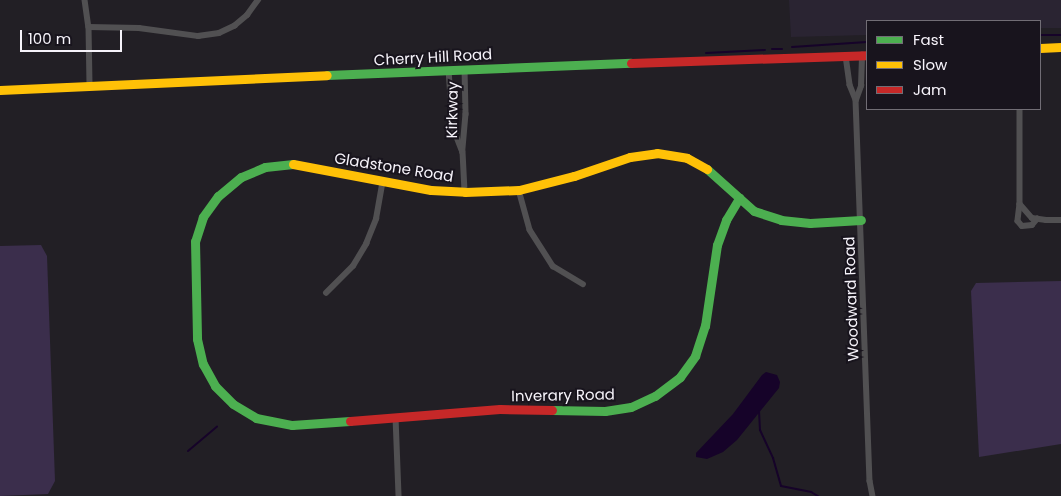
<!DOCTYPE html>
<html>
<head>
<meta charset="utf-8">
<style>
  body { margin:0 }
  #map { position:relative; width:1061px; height:496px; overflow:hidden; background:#221f25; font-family:Poppins,sans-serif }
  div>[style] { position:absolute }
  .built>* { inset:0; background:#2a2432 }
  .green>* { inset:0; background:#3b2e4c }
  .water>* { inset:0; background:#160329 }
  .stream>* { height:2px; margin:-1px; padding:0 1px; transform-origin:1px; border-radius:1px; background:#160329 }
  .street>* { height:5.5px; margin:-2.75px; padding:0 2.75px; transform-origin:2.75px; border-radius:2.75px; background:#515052 }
  .fast>* { height:9px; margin:-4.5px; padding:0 4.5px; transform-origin:4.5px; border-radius:4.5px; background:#4caf50 }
  .slow>* { height:9px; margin:-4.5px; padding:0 4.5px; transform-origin:4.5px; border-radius:4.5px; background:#ffc107 }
  .jam>* { height:9px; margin:-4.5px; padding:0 4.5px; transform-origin:4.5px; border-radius:4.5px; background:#c62828 }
  span { translate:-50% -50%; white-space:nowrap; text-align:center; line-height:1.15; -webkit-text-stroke:4px #18141d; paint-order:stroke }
  .street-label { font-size:15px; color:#f6f3fa }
  .legend { position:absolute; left:866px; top:20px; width:175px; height:90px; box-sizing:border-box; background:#18141d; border:1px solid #716d75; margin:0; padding:6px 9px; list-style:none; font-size:15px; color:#f6f3fa }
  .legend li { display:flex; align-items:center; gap:10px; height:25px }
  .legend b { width:25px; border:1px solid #716d75 }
  .scale { position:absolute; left:20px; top:30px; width:102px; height:22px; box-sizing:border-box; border:2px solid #f6f3fa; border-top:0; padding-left:6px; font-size:15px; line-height:18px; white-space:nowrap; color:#f6f3fa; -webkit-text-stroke:4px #18141d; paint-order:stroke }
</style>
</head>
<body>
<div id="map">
  <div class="built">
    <i style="clip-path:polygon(789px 0,1061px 0,1061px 28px,1040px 28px,1040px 21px,867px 21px,867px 35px,791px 37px)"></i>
  </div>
  <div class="green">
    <i style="clip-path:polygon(41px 245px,47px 256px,55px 481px,48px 494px,0 496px,0 246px)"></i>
    <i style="clip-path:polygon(1061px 281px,1061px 444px,979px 457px,971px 291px,976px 283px)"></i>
  </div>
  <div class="water">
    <i style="clip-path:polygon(766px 372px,777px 375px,780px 382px,779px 388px,737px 440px,723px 452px,707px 459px,696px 457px,696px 453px,733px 414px,762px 375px)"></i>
  </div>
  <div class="stream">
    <i style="left:1040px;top:35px;width:21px"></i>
    <i style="left:792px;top:47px;width:75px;rotate:-3.8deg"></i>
    <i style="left:772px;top:49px;width:10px"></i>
    <i style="left:706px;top:53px;width:59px;rotate:-2.9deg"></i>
    <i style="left:759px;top:411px;width:19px;rotate:87deg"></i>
    <i style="left:760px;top:430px;width:31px;rotate:65deg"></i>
    <i style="left:773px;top:458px;width:29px;rotate:74deg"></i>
    <i style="left:781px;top:486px;width:31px;rotate:11deg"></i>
    <i style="left:811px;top:492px;width:8px;rotate:30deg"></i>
    <i style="left:188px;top:451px;width:38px;rotate:-40deg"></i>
  </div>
  <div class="street">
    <i style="left:85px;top:0;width:27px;rotate:82deg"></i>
    <i style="left:89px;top:27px;width:59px;rotate:89deg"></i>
    <i style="left:89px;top:27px;width:50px;rotate:1.1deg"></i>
    <i style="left:139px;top:28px;width:60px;rotate:7.7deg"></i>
    <i style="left:198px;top:36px;width:21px;rotate:-8deg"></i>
    <i style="left:219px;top:33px;width:17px;rotate:-25deg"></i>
    <i style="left:234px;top:26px;width:17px;rotate:-40deg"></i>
    <i style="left:247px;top:15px;width:19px;rotate:-54deg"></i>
    <i style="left:846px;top:56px;width:29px;rotate:82deg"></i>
    <i style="left:850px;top:85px;width:16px;rotate:68deg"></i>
    <i style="left:856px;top:100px;width:381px;rotate:87.9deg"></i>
    <i style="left:870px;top:481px;width:15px;rotate:79deg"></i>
    <i style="left:465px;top:69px;width:45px;rotate:88.7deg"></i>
    <i style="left:466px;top:114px;width:38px;rotate:95deg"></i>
    <i style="left:463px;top:152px;width:40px;rotate:87.1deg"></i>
    <i style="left:449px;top:70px;width:42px;rotate:85.9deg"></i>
    <i style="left:452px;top:112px;width:20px;rotate:81deg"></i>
    <i style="left:455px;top:132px;width:19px;rotate:69deg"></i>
    <i style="left:856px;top:100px;width:15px;rotate:-70deg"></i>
    <i style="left:861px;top:86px;width:31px;rotate:-88deg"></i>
    <i style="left:1020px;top:109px;width:95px;rotate:90deg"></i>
    <i style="left:1020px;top:204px;width:18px;rotate:49deg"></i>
    <i style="left:1032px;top:218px;width:14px;rotate:8deg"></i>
    <i style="left:1046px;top:220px;width:15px"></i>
    <i style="left:519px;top:190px;width:41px;rotate:74.6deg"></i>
    <i style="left:530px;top:230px;width:43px;rotate:57.4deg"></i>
    <i style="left:553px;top:266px;width:35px;rotate:31deg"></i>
    <i style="left:1020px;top:204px;width:17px;rotate:97deg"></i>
    <i style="left:1018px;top:221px;width:6px;rotate:51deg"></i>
    <i style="left:1022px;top:226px;width:10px;rotate:-6deg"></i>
    <i style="left:1032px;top:225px;width:8px;rotate:-50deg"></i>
    <i style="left:326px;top:293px;width:38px;rotate:-45deg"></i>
    <i style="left:353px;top:266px;width:26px;rotate:-59deg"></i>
    <i style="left:366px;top:244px;width:27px;rotate:-68deg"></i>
    <i style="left:376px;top:219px;width:39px;rotate:-80deg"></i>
    <i style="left:396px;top:417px;width:79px;rotate:87.8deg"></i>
  </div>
  <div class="fast">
    <i style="left:327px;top:75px;width:304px;rotate:-2.3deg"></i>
    <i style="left:293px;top:164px;width:28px;rotate:174deg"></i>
    <i style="left:265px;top:167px;width:26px;rotate:157deg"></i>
    <i style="left:241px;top:177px;width:30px;rotate:140deg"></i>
    <i style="left:218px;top:196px;width:26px;rotate:126deg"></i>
    <i style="left:203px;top:217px;width:25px;rotate:108deg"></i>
    <i style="left:195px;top:241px;width:98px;rotate:88.8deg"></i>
    <i style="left:197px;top:339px;width:26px;rotate:77deg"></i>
    <i style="left:203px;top:364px;width:25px;rotate:61deg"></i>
    <i style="left:215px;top:386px;width:25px;rotate:45deg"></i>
    <i style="left:233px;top:404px;width:27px;rotate:31deg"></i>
    <i style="left:256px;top:418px;width:37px;rotate:11deg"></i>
    <i style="left:292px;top:425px;width:58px;rotate:-3.9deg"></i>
    <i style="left:707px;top:169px;width:63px;rotate:41.8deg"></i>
    <i style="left:754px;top:211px;width:28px;rotate:18deg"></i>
    <i style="left:781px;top:220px;width:29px;rotate:6deg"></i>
    <i style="left:810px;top:223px;width:51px;rotate:-3.4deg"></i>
    <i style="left:552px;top:410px;width:53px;rotate:1.1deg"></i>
    <i style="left:605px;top:411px;width:26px;rotate:-9deg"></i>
    <i style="left:631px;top:407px;width:26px;rotate:-25deg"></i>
    <i style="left:655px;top:396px;width:31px;rotate:-37deg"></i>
    <i style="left:680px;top:377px;width:26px;rotate:-54deg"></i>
    <i style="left:695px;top:356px;width:32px;rotate:-72deg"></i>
    <i style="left:705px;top:326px;width:82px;rotate:-81.6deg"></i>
    <i style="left:717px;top:245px;width:27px;rotate:-70deg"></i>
    <i style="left:726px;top:220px;width:26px;rotate:-59deg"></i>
  </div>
  <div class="slow">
    <i style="left:1040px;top:48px;width:21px;rotate:-3deg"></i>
    <i style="left:0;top:90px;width:327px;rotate:-2.6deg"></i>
    <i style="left:293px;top:164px;width:140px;rotate:10.7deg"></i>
    <i style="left:431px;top:190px;width:34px;rotate:3deg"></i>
    <i style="left:465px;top:192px;width:54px;rotate:-2.1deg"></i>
    <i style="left:519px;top:190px;width:57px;rotate:-14.3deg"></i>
    <i style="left:574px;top:176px;width:59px;rotate:-18.7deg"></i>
    <i style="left:630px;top:157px;width:27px;rotate:-8deg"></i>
    <i style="left:657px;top:153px;width:30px;rotate:9deg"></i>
    <i style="left:687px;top:158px;width:23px;rotate:29deg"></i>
  </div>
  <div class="jam">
    <i style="left:631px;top:63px;width:236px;rotate:-1.9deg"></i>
    <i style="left:350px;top:421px;width:150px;rotate:-4.6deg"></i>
    <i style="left:500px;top:409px;width:52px;rotate:1.1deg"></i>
  </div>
  <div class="street-label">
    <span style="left:433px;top:57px;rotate:-3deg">Cherry Hill Road</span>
    <span style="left:452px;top:110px;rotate:-89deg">Kirkway</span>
    <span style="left:394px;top:167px;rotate:9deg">Gladstone Road</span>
    <span style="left:851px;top:299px;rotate:-92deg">Woodward Road</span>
    <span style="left:563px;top:395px;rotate:-1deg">Inverary Road</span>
  </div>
  <ul class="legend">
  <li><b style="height:6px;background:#4caf50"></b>Fast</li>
  <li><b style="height:6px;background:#ffc107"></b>Slow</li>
  <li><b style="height:6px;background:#c62828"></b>Jam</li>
  </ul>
  <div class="scale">100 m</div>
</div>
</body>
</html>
